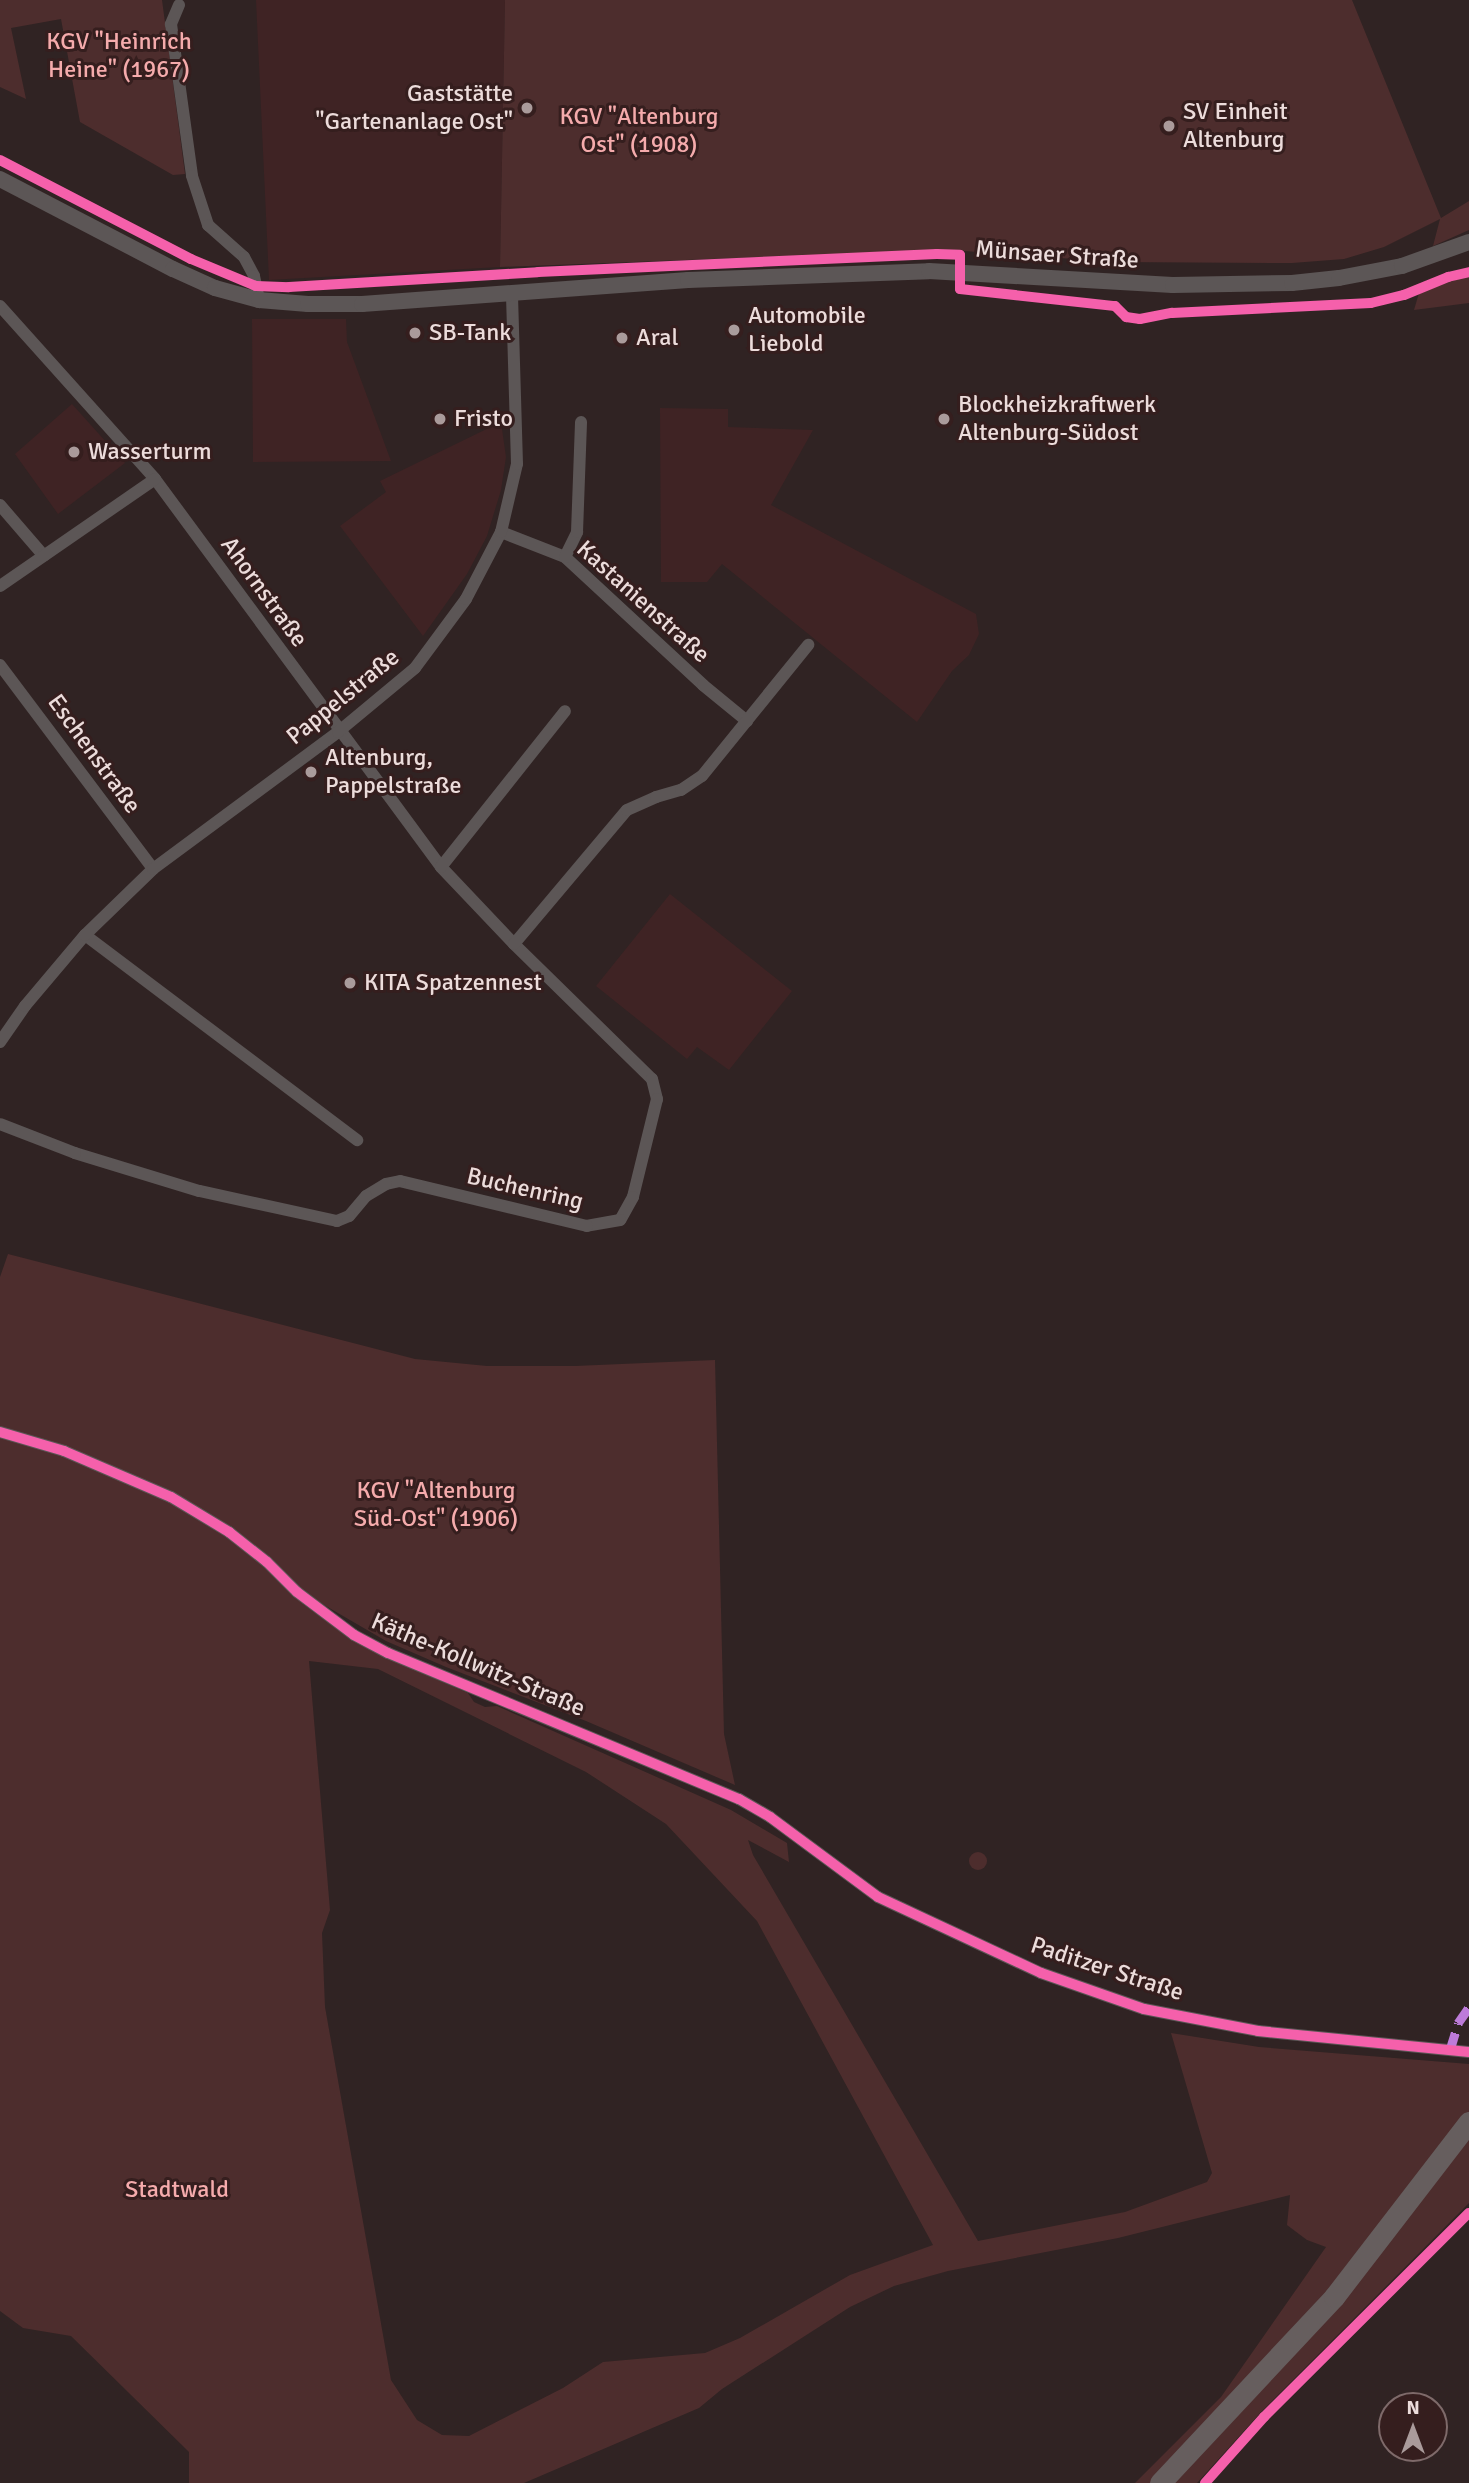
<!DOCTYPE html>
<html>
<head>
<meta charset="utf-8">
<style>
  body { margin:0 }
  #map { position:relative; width:1469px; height:2483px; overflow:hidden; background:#302323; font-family:Signika,sans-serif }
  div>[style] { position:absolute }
  .built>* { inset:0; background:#3f2324 }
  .green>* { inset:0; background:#4d2d2d }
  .round { border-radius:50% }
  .minor>* { height:12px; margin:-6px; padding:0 6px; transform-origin:6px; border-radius:6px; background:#5c5656 }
  .tertiary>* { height:16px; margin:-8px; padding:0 8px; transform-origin:8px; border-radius:8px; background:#5c5656 }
  .trunk>* { height:21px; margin:-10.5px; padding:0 10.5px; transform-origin:10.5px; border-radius:10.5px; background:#665e5e }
  .quiet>* { height:9px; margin-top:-4.5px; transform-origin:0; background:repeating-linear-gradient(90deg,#bd7bd9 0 18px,transparent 0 27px) }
  .cycleway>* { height:10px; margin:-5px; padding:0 5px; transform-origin:5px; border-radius:5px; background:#f560ab }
  .dots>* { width:19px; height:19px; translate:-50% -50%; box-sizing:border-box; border:4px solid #351e1e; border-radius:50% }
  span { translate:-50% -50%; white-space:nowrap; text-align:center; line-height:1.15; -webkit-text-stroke:6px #351e1e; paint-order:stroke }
  .park-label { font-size:24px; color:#f5abac }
  .poi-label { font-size:24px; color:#ecdcdb }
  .right { translate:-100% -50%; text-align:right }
  .left { translate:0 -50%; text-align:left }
  .street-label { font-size:24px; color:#ecdcdb }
  .north { position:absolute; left:1378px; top:2392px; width:70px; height:70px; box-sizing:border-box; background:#351e1e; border:2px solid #7e6a6a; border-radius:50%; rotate:0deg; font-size:19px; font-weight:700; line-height:28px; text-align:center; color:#ecdcdb }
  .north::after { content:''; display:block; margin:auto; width:24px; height:32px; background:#aa9b9b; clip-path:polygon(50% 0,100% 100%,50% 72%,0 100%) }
</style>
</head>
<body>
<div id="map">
  <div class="built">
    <i style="clip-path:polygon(256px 0,505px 0,500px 267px,269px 280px)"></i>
    <i style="clip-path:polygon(252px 319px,346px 319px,347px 342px,391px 461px,253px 462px)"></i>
    <i style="clip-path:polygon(72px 404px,125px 463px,58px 514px,15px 454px)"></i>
    <i style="clip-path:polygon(660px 408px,728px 409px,728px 427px,813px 430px,771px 505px,976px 614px,979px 634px,969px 655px,952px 671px,917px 722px,722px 564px,707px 582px,661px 582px)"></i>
    <i style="clip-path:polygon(501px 422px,506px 457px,501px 490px,487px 536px,467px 574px,423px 636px,340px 526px,386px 492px,380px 481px)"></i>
    <i style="clip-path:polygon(670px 894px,792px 991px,729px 1070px,697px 1047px,687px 1059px,596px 986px)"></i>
  </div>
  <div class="green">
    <i style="clip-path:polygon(0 0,162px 0,185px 174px,173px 175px,80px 122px,61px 19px,11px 28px,26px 99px,0 87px)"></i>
    <i style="clip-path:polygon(505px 0,1352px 0,1441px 218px,1469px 201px,1469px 230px,1433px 246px,1440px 219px,1384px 247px,1344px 259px,1292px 263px,1115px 262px,951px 250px,500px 267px)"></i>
    <i style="clip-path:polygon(1469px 275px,1469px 303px,1414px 310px,1419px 293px)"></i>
    <i style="clip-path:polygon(evenodd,8px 1254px,415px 1359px,487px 1366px,575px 1366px,715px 1360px,724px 1734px,735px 1785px,586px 1721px,446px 1667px,386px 1641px,319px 1602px,303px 1604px,347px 1636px,383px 1656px,468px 1693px,474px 1702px,485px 1707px,497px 1706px,731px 1810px,787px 1843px,789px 1862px,748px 1840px,753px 1855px,978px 2241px,1125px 2212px,1207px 2182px,1212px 2173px,1171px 2033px,1259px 2047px,1469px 2064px,1469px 2203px,1261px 2412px,1197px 2483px,1135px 2483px,1221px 2397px,1326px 2247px,1307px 2240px,1287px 2225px,1290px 2195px,1118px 2238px,948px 2271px,894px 2286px,850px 2307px,722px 2389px,699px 2408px,524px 2483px,189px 2483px,189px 2452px,71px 2336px,23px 2328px,0 2311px,0 1277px,8px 1254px,309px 1661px,378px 1669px,586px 1772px,666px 1824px,757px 1921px,933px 2245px,850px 2275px,740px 2338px,705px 2353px,603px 2362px,563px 2388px,469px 2436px,442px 2435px,417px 2420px,391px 2380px,325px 2007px,322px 1933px,330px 1910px,309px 1661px)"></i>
    <i class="round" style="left:969px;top:1852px;width:18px;height:18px"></i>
  </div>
  <div class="minor">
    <i style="left:179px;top:5px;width:21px;rotate:113deg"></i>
    <i style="left:171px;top:24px;width:153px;rotate:82.1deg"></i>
    <i style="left:192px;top:176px;width:52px;rotate:71.9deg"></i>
    <i style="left:208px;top:225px;width:48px;rotate:41.6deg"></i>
    <i style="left:244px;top:257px;width:21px;rotate:62deg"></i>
    <i style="left:254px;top:276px;width:25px;rotate:78deg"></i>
    <i style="left:0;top:306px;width:232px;rotate:48.1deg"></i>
    <i style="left:155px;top:479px;width:482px;rotate:53.6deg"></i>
    <i style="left:441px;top:867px;width:106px;rotate:46.5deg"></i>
    <i style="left:514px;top:944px;width:193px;rotate:44.4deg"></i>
    <i style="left:652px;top:1079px;width:21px;rotate:76deg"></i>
    <i style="left:657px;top:1099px;width:101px;rotate:103.8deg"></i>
    <i style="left:633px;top:1197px;width:26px;rotate:119deg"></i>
    <i style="left:620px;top:1220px;width:34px;rotate:170deg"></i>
    <i style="left:587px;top:1226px;width:192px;rotate:-166.5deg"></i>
    <i style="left:400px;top:1181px;width:14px;rotate:168deg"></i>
    <i style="left:386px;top:1184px;width:23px;rotate:149deg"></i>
    <i style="left:366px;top:1196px;width:26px;rotate:130deg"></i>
    <i style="left:349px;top:1216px;width:13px;rotate:157deg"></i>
    <i style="left:337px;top:1221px;width:141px;rotate:-167.7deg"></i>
    <i style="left:199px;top:1191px;width:130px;rotate:-163deg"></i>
    <i style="left:75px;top:1153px;width:80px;rotate:-158.9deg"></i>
    <i style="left:0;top:505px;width:67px;rotate:49.2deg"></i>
    <i style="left:501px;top:532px;width:69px;rotate:21.3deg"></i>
    <i style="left:565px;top:557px;width:188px;rotate:42.8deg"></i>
    <i style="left:703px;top:685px;width:57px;rotate:39.3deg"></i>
    <i style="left:565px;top:557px;width:28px;rotate:-64deg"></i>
    <i style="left:577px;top:532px;width:110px;rotate:-87.9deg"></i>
    <i style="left:0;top:586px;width:188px;rotate:-34.6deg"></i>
    <i style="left:0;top:665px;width:255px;rotate:53.1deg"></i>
    <i style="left:441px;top:867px;width:199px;rotate:-51.5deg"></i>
    <i style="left:85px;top:935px;width:341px;rotate:37deg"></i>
    <i style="left:514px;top:944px;width:175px;rotate:-49.9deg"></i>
    <i style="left:627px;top:810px;width:32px;rotate:-24deg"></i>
    <i style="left:656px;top:797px;width:26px;rotate:-16deg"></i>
    <i style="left:681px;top:790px;width:25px;rotate:-34deg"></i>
    <i style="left:702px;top:776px;width:169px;rotate:-51deg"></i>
    <i style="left:0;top:1042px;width:44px;rotate:-55.2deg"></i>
    <i style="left:25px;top:1006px;width:93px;rotate:-49.8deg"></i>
    <i style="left:85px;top:935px;width:95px;rotate:-44.1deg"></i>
    <i style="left:153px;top:869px;width:230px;rotate:-36.5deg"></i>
    <i style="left:338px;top:732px;width:100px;rotate:-39.7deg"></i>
    <i style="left:415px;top:668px;width:86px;rotate:-53.5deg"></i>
    <i style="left:466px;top:599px;width:76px;rotate:-62.4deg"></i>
    <i style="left:501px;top:532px;width:70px;rotate:-76.8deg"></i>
    <i style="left:517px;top:464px;width:172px;rotate:-91.7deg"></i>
    <i style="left:0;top:1432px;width:67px;rotate:16.5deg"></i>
    <i style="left:64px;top:1451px;width:116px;rotate:23.3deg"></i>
    <i style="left:171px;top:1497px;width:68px;rotate:31.1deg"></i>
    <i style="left:229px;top:1532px;width:48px;rotate:38.3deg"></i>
    <i style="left:267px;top:1562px;width:42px;rotate:45deg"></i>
    <i style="left:297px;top:1592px;width:71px;rotate:37deg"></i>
    <i style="left:354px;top:1635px;width:38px;rotate:28deg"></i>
    <i style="left:388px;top:1653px;width:380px;rotate:22.6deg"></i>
    <i style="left:739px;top:1799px;width:36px;rotate:30deg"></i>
    <i style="left:770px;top:1817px;width:134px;rotate:36.5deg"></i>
    <i style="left:878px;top:1897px;width:180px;rotate:25deg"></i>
    <i style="left:1041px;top:1973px;width:109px;rotate:19.3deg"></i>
    <i style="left:1144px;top:2009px;width:116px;rotate:10.9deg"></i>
    <i style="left:1258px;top:2031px;width:212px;rotate:5.7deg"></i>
  </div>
  <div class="tertiary">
    <i style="left:0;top:179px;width:195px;rotate:27.5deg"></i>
    <i style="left:173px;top:269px;width:46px;rotate:24.3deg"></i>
    <i style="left:215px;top:288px;width:46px;rotate:15.3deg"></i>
    <i style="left:259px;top:300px;width:49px;rotate:4.7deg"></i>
    <i style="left:308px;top:304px;width:54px"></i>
    <i style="left:362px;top:304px;width:327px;rotate:-4.2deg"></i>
    <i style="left:688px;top:280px;width:241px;rotate:-2.1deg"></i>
    <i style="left:929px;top:271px;width:244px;rotate:3.3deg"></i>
    <i style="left:1173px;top:285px;width:119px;rotate:-1deg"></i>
    <i style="left:1292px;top:283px;width:47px;rotate:-6.1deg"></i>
    <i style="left:1339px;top:278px;width:64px;rotate:-10.8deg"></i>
    <i style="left:1402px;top:266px;width:71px;rotate:-19.7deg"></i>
  </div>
  <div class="trunk">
    <i style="left:1160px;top:2483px;width:255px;rotate:-46.9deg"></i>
    <i style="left:1334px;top:2297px;width:221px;rotate:-52.4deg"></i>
  </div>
  <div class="quiet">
    <i style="left:1450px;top:2050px;width:28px;rotate:-73deg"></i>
    <i style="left:1458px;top:2023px;width:19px;rotate:-55deg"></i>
  </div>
  <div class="cycleway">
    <i style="left:0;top:160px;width:215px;rotate:27.4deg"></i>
    <i style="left:191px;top:259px;width:70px;rotate:22.6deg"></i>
    <i style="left:256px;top:286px;width:33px;rotate:2deg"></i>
    <i style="left:289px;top:287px;width:249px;rotate:-3.4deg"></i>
    <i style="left:538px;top:272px;width:399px;rotate:-2.6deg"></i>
    <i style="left:937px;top:254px;width:23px;rotate:2deg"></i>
    <i style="left:960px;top:255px;width:34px;rotate:90deg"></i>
    <i style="left:960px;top:289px;width:156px;rotate:6.3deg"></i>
    <i style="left:1115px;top:306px;width:16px;rotate:45deg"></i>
    <i style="left:1126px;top:317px;width:14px;rotate:8deg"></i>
    <i style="left:1140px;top:319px;width:33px;rotate:-11deg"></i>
    <i style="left:1172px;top:313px;width:199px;rotate:-2.9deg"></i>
    <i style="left:1371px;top:303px;width:34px;rotate:-14deg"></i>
    <i style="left:1404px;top:295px;width:48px;rotate:-22.2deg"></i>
    <i style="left:1448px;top:277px;width:22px;rotate:-13deg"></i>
    <i style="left:0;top:1432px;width:67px;rotate:16.5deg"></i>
    <i style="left:64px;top:1451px;width:116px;rotate:23.3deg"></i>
    <i style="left:171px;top:1497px;width:68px;rotate:31.1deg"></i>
    <i style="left:229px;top:1532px;width:48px;rotate:38.3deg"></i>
    <i style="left:267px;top:1562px;width:42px;rotate:45deg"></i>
    <i style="left:297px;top:1592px;width:71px;rotate:37deg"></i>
    <i style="left:354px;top:1635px;width:38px;rotate:28deg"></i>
    <i style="left:388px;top:1653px;width:380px;rotate:22.6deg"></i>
    <i style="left:739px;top:1799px;width:36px;rotate:30deg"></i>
    <i style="left:770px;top:1817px;width:134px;rotate:36.5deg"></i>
    <i style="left:878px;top:1897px;width:180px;rotate:25deg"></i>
    <i style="left:1041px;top:1973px;width:109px;rotate:19.3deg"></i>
    <i style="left:1144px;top:2009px;width:116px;rotate:10.9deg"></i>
    <i style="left:1258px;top:2031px;width:212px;rotate:5.7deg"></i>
    <i style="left:1205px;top:2483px;width:89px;rotate:-48.2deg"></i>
    <i style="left:1264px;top:2417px;width:289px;rotate:-44.9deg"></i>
  </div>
  <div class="dots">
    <i style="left:527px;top:108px;background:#aa9b9b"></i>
    <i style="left:1169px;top:126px;background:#aa9b9b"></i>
    <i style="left:734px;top:330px;background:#aa9b9b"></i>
    <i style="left:415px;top:333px;background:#aa9b9b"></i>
    <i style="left:622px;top:338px;background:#aa9b9b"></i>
    <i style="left:440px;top:419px;background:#aa9b9b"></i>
    <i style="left:944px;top:419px;background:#aa9b9b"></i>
    <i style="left:74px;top:452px;background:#aa9b9b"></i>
    <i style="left:311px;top:772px;background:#aa9b9b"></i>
    <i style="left:350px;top:983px;background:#aa9b9b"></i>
  </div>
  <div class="park-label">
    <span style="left:119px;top:56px">KGV "Heinrich<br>Heine" (1967)</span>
    <span style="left:639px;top:131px">KGV "Altenburg<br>Ost" (1908)</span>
    <span style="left:436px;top:1505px">KGV "Altenburg<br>Süd-Ost" (1906)</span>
    <span style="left:177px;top:2190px">Stadtwald</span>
  </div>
  <div class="poi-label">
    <span class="right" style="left:513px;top:108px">Gaststätte<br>"Gartenanlage Ost"</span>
    <span class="left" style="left:1183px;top:126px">SV Einheit<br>Altenburg</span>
    <span class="left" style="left:748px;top:330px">Automobile<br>Liebold</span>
    <span class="left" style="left:429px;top:333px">SB-Tank</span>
    <span class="left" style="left:636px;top:338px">Aral</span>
    <span class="left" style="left:958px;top:419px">Blockheizkraftwerk<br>Altenburg-Südost</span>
    <span class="left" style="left:454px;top:419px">Fristo</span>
    <span class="left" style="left:88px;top:452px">Wasserturm</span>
    <span class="left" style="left:325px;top:772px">Altenburg,<br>Pappelstraße</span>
    <span class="left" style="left:364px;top:983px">KITA Spatzennest</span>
  </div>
  <div class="street-label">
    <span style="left:1057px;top:255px;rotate:4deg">Münsaer Straße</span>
    <span style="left:264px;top:592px;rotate:54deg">Ahornstraße</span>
    <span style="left:643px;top:602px;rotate:42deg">Kastanienstraße</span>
    <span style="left:343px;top:697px;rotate:-39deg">Pappelstraße</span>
    <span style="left:94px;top:754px;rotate:54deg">Eschenstraße</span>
    <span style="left:525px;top:1189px;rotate:13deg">Buchenring</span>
    <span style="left:478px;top:1665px;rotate:23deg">Käthe-Kollwitz-Straße</span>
    <span style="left:1107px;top:1969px;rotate:18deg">Paditzer Straße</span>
  </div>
  <div class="north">N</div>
</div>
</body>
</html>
